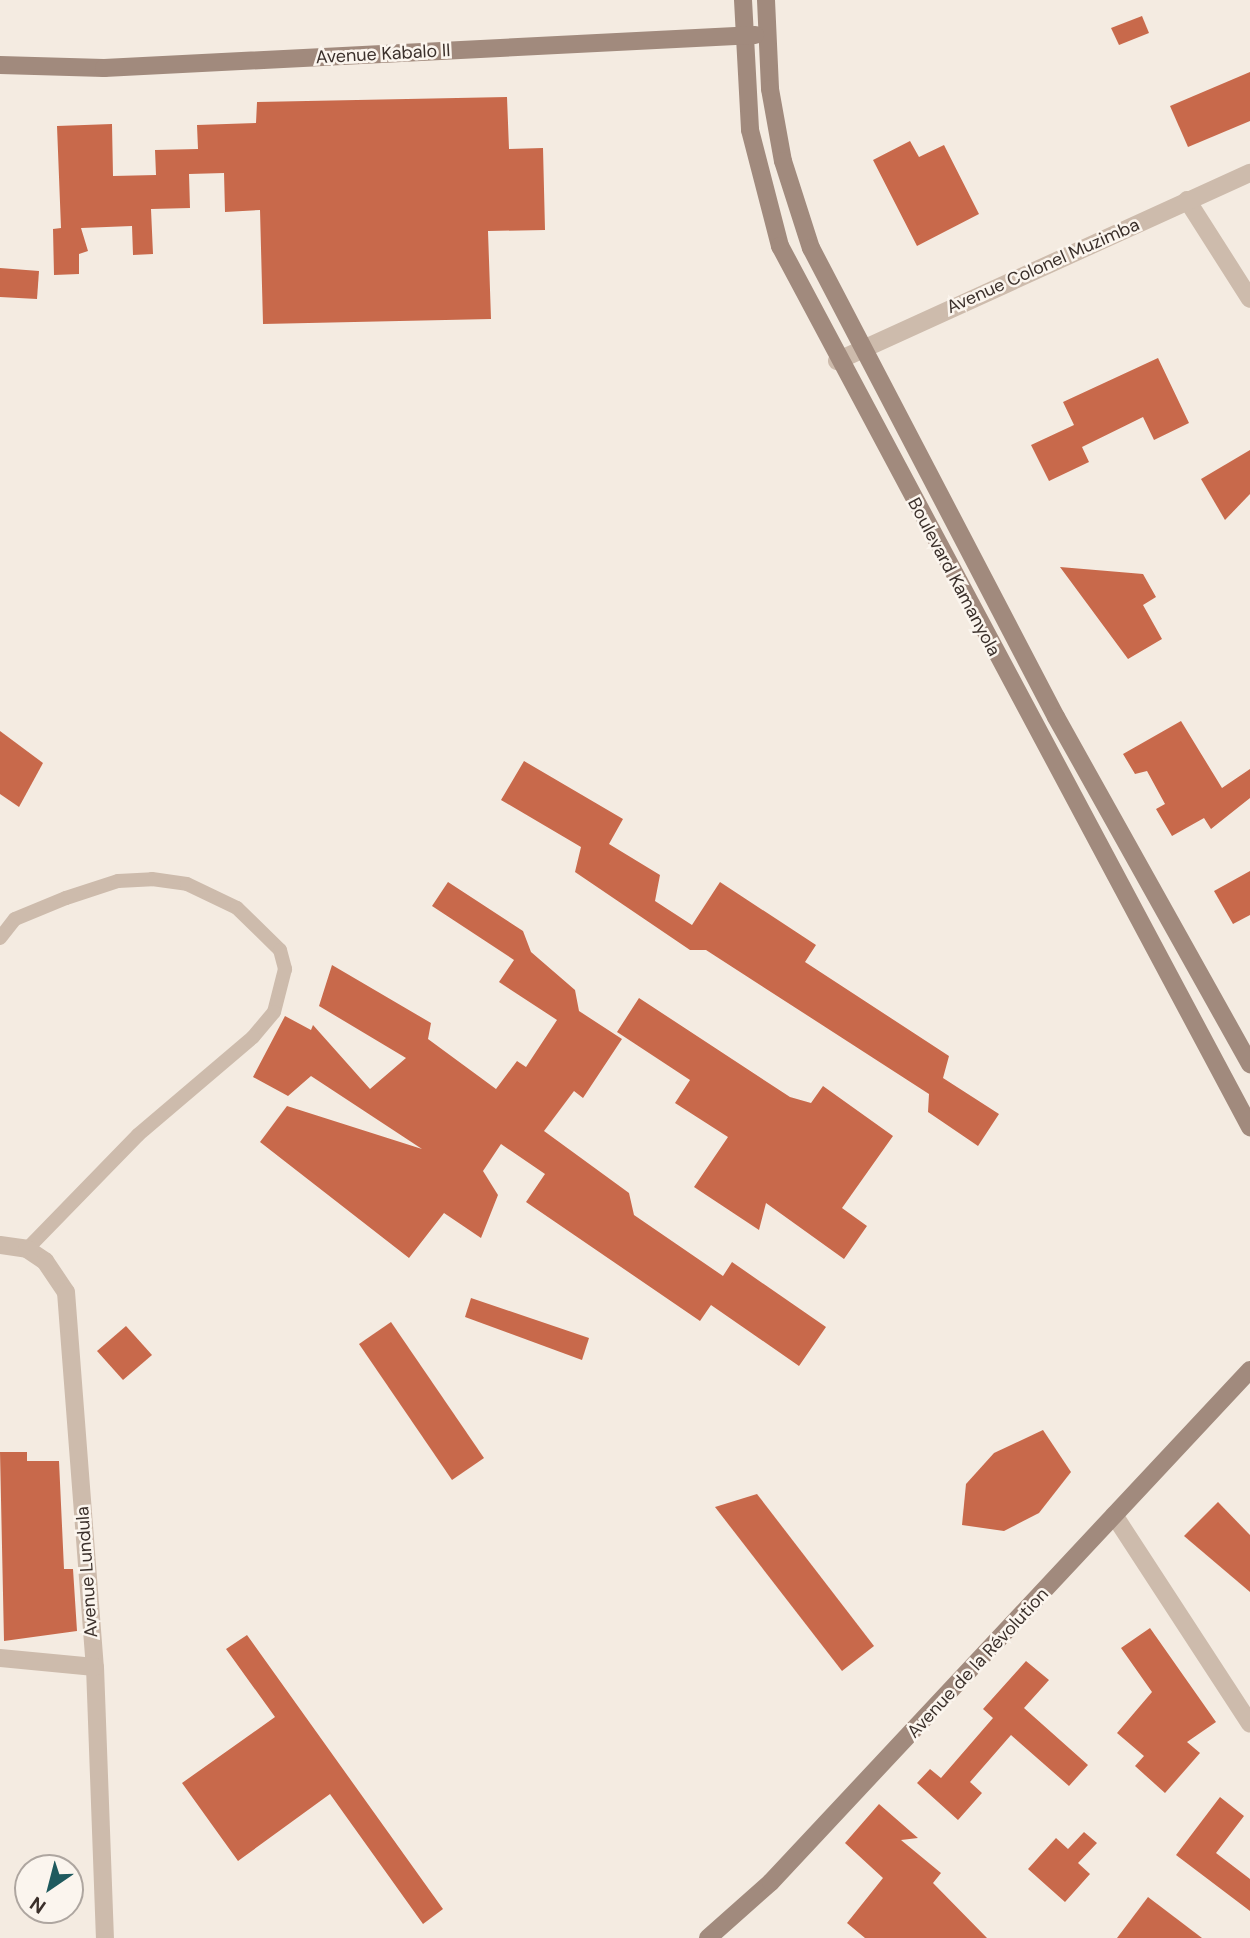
<!DOCTYPE html>
<html>
<head>
<meta charset="utf-8">
<style>
  body { margin:0 }
  #map { position:relative; width:1250px; height:1938px; overflow:hidden; background:#f4ebe1; font-family:"DM Sans",sans-serif }
  div>[style] { position:absolute }
  .building>* { inset:0; background:#c8694b }
  .lane>* { height:14px; margin:-7px; padding:0 7px; transform-origin:7px; border-radius:7px; background:#cdbbac }
  .street>* { height:18px; margin:-9px; padding:0 9px; transform-origin:9px; border-radius:9px; background:#cdbbac }
  .secondary>* { height:18px; margin:-9px; padding:0 9px; transform-origin:9px; border-radius:9px; background:#a18a7d }
  span { translate:-50% -50%; white-space:nowrap; text-align:center; line-height:1.15; -webkit-text-stroke:5px #fbf5ee; paint-order:stroke }
  .street-label { font-size:18px; color:#3b302b }
  .north { position:absolute; left:14px; top:1854px; width:70px; height:70px; box-sizing:border-box; background:#fbf5ee; border:2px solid #aea6a0; border-radius:50%; rotate:215deg; font-size:19px; font-weight:700; line-height:28px; text-align:center; color:#3b302b }
  .north::after { content:''; display:block; margin:auto; width:24px; height:32px; background:#1f5a5e; clip-path:polygon(50% 0,100% 100%,50% 72%,0 100%) }
</style>
</head>
<body>
<div id="map">
  <div class="building">
    <i style="clip-path:polygon(1142px 16px,1149px 33px,1119px 45px,1111px 28px)"></i>
    <i style="clip-path:polygon(1250px 72px,1250px 121px,1188px 147px,1170px 106px)"></i>
    <i style="clip-path:polygon(507px 97px,509px 149px,543px 148px,545px 230px,488px 231px,491px 319px,263px 324px,260px 210px,225px 212px,224px 173px,189px 174px,190px 208px,151px 209px,153px 254px,133px 255px,132px 226px,81px 228px,88px 251px,79px 254px,79px 274px,54px 275px,53px 229px,61px 228px,57px 126px,112px 124px,113px 176px,156px 175px,155px 150px,198px 149px,197px 125px,256px 123px,257px 102px)"></i>
    <i style="clip-path:polygon(910px 141px,919px 157px,944px 145px,979px 214px,917px 246px,873px 160px)"></i>
    <i style="clip-path:polygon(0 268px,39px 271px,37px 299px,0 297px)"></i>
    <i style="clip-path:polygon(1158px 358px,1189px 423px,1154px 440px,1143px 417px,1082px 447px,1089px 462px,1049px 481px,1031px 445px,1074px 425px,1063px 402px)"></i>
    <i style="clip-path:polygon(1250px 450px,1250px 494px,1225px 520px,1201px 479px)"></i>
    <i style="clip-path:polygon(1060px 567px,1143px 574px,1156px 597px,1143px 605px,1162px 639px,1128px 659px)"></i>
    <i style="clip-path:polygon(1181px 721px,1222px 788px,1250px 769px,1250px 798px,1211px 829px,1204px 818px,1172px 836px,1156px 809px,1165px 804px,1147px 771px,1135px 774px,1123px 754px)"></i>
    <i style="clip-path:polygon(0 731px,43px 763px,19px 807px,0 794px)"></i>
    <i style="clip-path:polygon(524px 761px,623px 819px,609px 844px,660px 875px,655px 901px,692px 925px,720px 882px,816px 945px,805px 962px,949px 1056px,943px 1078px,999px 1114px,978px 1146px,928px 1112px,929px 1094px,706px 950px,690px 950px,575px 872px,581px 847px,501px 800px)"></i>
    <i style="clip-path:polygon(1250px 871px,1250px 915px,1233px 924px,1214px 891px)"></i>
    <i style="clip-path:polygon(448px 882px,523px 931px,531px 952px,575px 990px,579px 1011px,622px 1039px,583px 1098px,574px 1091px,544px 1131px,629px 1193px,634px 1215px,723px 1276px,732px 1262px,826px 1327px,799px 1366px,711px 1305px,700px 1321px,526px 1202px,545px 1174px,501px 1144px,483px 1171px,498px 1195px,481px 1238px,444px 1213px,409px 1258px,260px 1142px,287px 1106px,422px 1149px,311px 1076px,288px 1096px,253px 1077px,285px 1016px,311px 1030px,313px 1025px,370px 1089px,406px 1058px,319px 1006px,332px 965px,431px 1023px,428px 1039px,496px 1089px,517px 1061px,526px 1067px,557px 1020px,499px 982px,514px 960px,432px 906px)"></i>
    <i style="clip-path:polygon(639px 998px,790px 1097px,811px 1103px,823px 1086px,893px 1136px,842px 1208px,867px 1226px,844px 1259px,766px 1203px,759px 1230px,694px 1187px,728px 1137px,675px 1103px,690px 1080px,617px 1032px)"></i>
    <i style="clip-path:polygon(471px 1298px,589px 1338px,582px 1360px,465px 1317px)"></i>
    <i style="clip-path:polygon(391px 1322px,484px 1458px,452px 1480px,359px 1344px)"></i>
    <i style="clip-path:polygon(126px 1326px,152px 1355px,123px 1380px,97px 1351px)"></i>
    <i style="clip-path:polygon(1043px 1430px,1071px 1472px,1039px 1513px,1004px 1531px,962px 1525px,966px 1484px,994px 1453px)"></i>
    <i style="clip-path:polygon(0 1452px,27px 1452px,27px 1461px,59px 1461px,64px 1569px,73px 1569px,77px 1631px,4px 1641px)"></i>
    <i style="clip-path:polygon(757px 1494px,874px 1646px,842px 1671px,715px 1507px)"></i>
    <i style="clip-path:polygon(1218px 1502px,1250px 1535px,1250px 1592px,1184px 1536px)"></i>
    <i style="clip-path:polygon(1150px 1628px,1216px 1722px,1187px 1742px,1200px 1753px,1165px 1793px,1135px 1766px,1144px 1756px,1117px 1733px,1152px 1692px,1121px 1648px)"></i>
    <i style="clip-path:polygon(247px 1635px,443px 1909px,423px 1924px,330px 1794px,238px 1861px,182px 1783px,275px 1717px,226px 1649px)"></i>
    <i style="clip-path:polygon(1026px 1661px,1049px 1680px,1024px 1708px,1088px 1765px,1069px 1786px,1011px 1735px,970px 1782px,982px 1793px,958px 1820px,917px 1783px,930px 1769px,941px 1778px,993px 1718px,983px 1709px)"></i>
    <i style="clip-path:polygon(1220px 1797px,1244px 1816px,1216px 1853px,1250px 1879px,1250px 1911px,1176px 1855px)"></i>
    <i style="clip-path:polygon(879px 1804px,918px 1838px,901px 1840px,941px 1873px,933px 1883px,987px 1938px,865px 1938px,847px 1923px,883px 1878px,845px 1843px)"></i>
    <i style="clip-path:polygon(1084px 1832px,1097px 1843px,1078px 1863px,1090px 1874px,1065px 1902px,1028px 1869px,1056px 1838px,1068px 1849px)"></i>
    <i style="clip-path:polygon(1148px 1897px,1202px 1938px,1117px 1938px)"></i>
  </div>
  <div class="lane">
    <i style="left:0;top:938px;width:24px;rotate:-52deg"></i>
    <i style="left:15px;top:919px;width:55px;rotate:-22.4deg"></i>
    <i style="left:66px;top:898px;width:55px;rotate:-18.1deg"></i>
    <i style="left:118px;top:881px;width:34px;rotate:-3deg"></i>
    <i style="left:152px;top:879px;width:35px;rotate:8deg"></i>
    <i style="left:187px;top:884px;width:55px;rotate:25.6deg"></i>
    <i style="left:237px;top:908px;width:60px;rotate:44.3deg"></i>
    <i style="left:280px;top:950px;width:20px;rotate:75deg"></i>
    <i style="left:285px;top:969px;width:44px;rotate:104.3deg"></i>
    <i style="left:274px;top:1012px;width:33px;rotate:130deg"></i>
    <i style="left:253px;top:1037px;width:151px;rotate:139.6deg"></i>
    <i style="left:138px;top:1135px;width:159px;rotate:134.2deg"></i>
  </div>
  <div class="street">
    <i style="left:1187px;top:200px;width:117px;rotate:57.5deg"></i>
    <i style="left:837px;top:361px;width:454px;rotate:-24.5deg"></i>
    <i style="left:0;top:1245px;width:27px;rotate:8deg"></i>
    <i style="left:27px;top:1249px;width:22px;rotate:34deg"></i>
    <i style="left:45px;top:1261px;width:37px;rotate:56deg"></i>
    <i style="left:66px;top:1292px;width:376px;rotate:85.6deg"></i>
    <i style="left:95px;top:1667px;width:271px;rotate:87.9deg"></i>
    <i style="left:1114px;top:1515px;width:249px;rotate:56.9deg"></i>
    <i style="left:0;top:1658px;width:95px;rotate:5.4deg"></i>
  </div>
  <div class="secondary">
    <i style="left:743px;top:0;width:130px;rotate:86.9deg"></i>
    <i style="left:750px;top:130px;width:120px;rotate:75.5deg"></i>
    <i style="left:780px;top:246px;width:999px;rotate:61.92deg"></i>
    <i style="left:766px;top:0;width:89px;rotate:87.4deg"></i>
    <i style="left:770px;top:89px;width:73px;rotate:79.8deg"></i>
    <i style="left:783px;top:161px;width:91px;rotate:72.2deg"></i>
    <i style="left:811px;top:248px;width:529px;rotate:62.42deg"></i>
    <i style="left:1056px;top:717px;width:398px;rotate:60.8deg"></i>
    <i style="left:0;top:65px;width:104px;rotate:1.7deg"></i>
    <i style="left:104px;top:68px;width:652px;rotate:-2.9deg"></i>
    <i style="left:708px;top:1938px;width:84px;rotate:-41.6deg"></i>
    <i style="left:771px;top:1882px;width:701px;rotate:-46.91deg"></i>
  </div>
  <div class="street-label">
    <span style="left:383px;top:54px;rotate:-3deg">Avenue Kabalo II</span>
    <span style="left:1043px;top:266px;rotate:-24deg">Avenue Colonel Muzimba</span>
    <span style="left:954px;top:577px;rotate:62deg">Boulevard Kamanyola</span>
    <span style="left:87px;top:1572px;rotate:-94deg">Avenue Lundula</span>
    <span style="left:978px;top:1663px;rotate:-47deg">Avenue de la Révolution</span>
  </div>
  <div class="north">N</div>
</div>
</body>
</html>
